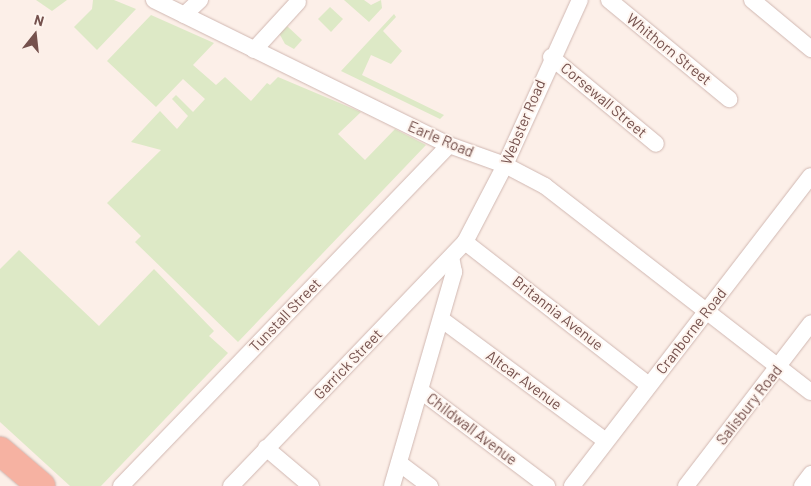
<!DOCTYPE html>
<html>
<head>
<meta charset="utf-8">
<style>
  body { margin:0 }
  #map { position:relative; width:811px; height:486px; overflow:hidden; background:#fcefe8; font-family:Barlow,sans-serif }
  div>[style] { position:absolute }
  .green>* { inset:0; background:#dde9c6 }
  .roads { filter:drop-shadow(0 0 1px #d0b7b1) drop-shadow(0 0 1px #d0b7b1) }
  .minor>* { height:16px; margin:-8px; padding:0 8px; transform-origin:8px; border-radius:8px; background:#fff }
  .trunk>* { height:28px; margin:-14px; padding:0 14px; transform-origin:14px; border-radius:14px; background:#f6b2a2 }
  span { translate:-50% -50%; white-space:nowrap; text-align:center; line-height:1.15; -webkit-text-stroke:4px #fef4ee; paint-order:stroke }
  .street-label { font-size:15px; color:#75514d }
  .north { position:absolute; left:10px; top:10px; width:50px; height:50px; -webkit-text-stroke:4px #fef4ee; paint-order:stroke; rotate:16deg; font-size:14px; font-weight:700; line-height:20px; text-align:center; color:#75514d }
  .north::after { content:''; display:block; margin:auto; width:18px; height:22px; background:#75514d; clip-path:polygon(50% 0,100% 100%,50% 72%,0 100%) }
</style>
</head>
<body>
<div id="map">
  <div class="green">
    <i style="clip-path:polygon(36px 0,67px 0,52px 11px)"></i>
    <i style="clip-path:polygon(93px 0,114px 0,136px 9px,97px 50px,74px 27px,92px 9px)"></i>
    <i style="clip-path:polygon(344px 0,364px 0,371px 5px,381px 0,382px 8px,369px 22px)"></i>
    <i style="clip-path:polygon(330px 7px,343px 19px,331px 32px,318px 19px)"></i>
    <i style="clip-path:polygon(394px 14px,396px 17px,383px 31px,402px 51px,391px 64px,371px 55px,362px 75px,444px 115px,440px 119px,341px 71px)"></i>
    <i style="clip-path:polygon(151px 15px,214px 43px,193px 65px,216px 85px,225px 77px,251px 101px,267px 83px,270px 85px,278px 77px,361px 112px,338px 134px,365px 160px,395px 129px,426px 145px,238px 342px,135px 242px,141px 236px,107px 203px,161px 150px,131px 142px,160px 111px,177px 129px,188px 116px,172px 99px,176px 95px,193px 112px,205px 99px,183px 79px,156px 107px,107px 61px)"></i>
    <i style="clip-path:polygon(287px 26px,302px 40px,294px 49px,285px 44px,279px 33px)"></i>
    <i style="clip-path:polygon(19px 250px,99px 326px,154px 269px,214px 331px,209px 336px,228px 353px,101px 486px,70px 486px,0 422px,0 269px)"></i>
  </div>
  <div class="roads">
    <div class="minor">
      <i style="left:154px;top:0;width:329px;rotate:26.2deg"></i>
      <i style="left:449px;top:145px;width:59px;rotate:19.7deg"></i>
      <i style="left:505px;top:165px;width:45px;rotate:27.7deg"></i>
      <i style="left:545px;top:186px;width:336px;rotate:37.8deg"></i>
      <i style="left:609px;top:0;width:156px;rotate:39.5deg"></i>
      <i style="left:752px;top:0;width:77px;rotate:39.7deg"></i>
      <i style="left:184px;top:15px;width:22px;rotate:-43deg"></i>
      <i style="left:254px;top:50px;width:65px;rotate:-47.5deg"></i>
      <i style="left:551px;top:57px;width:136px;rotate:39.6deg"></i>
      <i style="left:465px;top:242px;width:233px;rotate:37.9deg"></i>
      <i style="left:441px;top:319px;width:205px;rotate:36.5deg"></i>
      <i style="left:421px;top:391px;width:158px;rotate:37deg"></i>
      <i style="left:266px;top:448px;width:59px;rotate:40.2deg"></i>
      <i style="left:399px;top:463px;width:39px;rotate:37deg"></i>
      <i style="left:121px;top:486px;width:473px;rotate:-46.1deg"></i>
      <i style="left:231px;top:486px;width:338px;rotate:-46.2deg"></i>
      <i style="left:465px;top:242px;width:87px;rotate:-62.5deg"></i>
      <i style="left:505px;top:165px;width:181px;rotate:-65.6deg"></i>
      <i style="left:392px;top:486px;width:223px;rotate:-73.8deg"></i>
      <i style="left:454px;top:272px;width:15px;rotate:-101deg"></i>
      <i style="left:572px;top:486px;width:391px;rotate:-52.4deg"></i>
      <i style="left:686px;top:486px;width:205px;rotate:-52.5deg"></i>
      <i style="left:802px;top:486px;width:15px;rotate:-53deg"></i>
    </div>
    <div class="trunk">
      <i style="left:0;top:451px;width:54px;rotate:40.5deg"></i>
    </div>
  </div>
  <div class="street-label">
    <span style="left:669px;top:49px;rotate:39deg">Whithorn Street</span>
    <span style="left:604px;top:100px;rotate:40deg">Corsewall Street</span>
    <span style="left:523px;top:122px;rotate:-67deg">Webster Road</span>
    <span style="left:441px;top:139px;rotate:23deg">Earle Road</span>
    <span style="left:558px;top:313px;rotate:38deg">Britannia Avenue</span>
    <span style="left:285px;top:315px;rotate:-46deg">Tunstall Street</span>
    <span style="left:691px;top:331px;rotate:-52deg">Cranborne Road</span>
    <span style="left:348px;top:364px;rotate:-46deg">Garrick Street</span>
    <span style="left:524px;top:380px;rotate:36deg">Altcar Avenue</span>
    <span style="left:749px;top:405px;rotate:-52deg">Salisbury Road</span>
    <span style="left:472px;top:429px;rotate:37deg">Childwall Avenue</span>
  </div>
  <div class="north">N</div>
</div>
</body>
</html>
